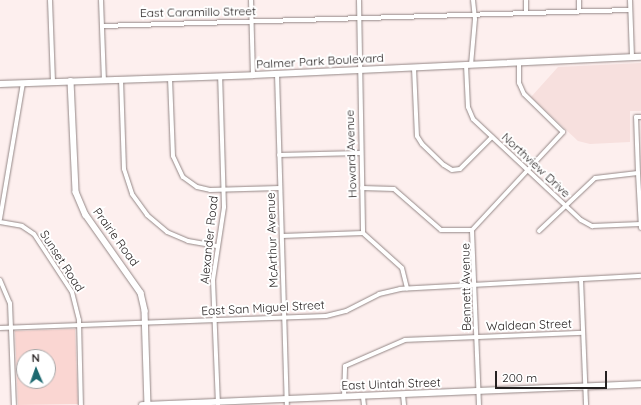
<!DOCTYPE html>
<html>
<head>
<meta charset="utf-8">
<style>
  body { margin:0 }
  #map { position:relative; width:641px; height:405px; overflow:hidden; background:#fdefee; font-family:Quicksand,sans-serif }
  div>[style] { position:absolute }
  .built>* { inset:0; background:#f7e0de }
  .green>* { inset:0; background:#fad6d2 }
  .roads { filter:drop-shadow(0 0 1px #948786) drop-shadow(0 0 1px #948786) }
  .minor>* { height:4px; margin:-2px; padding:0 2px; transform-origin:2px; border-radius:2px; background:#fff }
  .tertiary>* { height:5.5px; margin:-2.75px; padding:0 2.75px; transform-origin:2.75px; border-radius:2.75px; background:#fff }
  .secondary>* { height:6px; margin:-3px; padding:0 3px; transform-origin:3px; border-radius:3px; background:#fff }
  span { translate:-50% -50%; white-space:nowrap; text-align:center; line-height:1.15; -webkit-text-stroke:4px #fff; paint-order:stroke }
  .street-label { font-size:12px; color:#262121 }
  .north { position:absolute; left:16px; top:349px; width:40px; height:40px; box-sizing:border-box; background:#fff; border:1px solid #a8a6a6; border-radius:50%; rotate:358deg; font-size:11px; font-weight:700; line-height:16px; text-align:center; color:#262121 }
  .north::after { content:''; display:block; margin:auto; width:14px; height:18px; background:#1d6970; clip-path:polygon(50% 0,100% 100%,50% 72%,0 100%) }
  .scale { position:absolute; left:495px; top:371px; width:112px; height:18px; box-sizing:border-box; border:2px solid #262121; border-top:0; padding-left:5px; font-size:12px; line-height:14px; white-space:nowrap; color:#262121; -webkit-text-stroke:3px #fff; paint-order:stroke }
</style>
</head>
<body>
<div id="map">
  <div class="built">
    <i style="clip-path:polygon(641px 63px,641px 111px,630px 111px,630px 142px,590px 144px,578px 141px,531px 97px,558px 67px)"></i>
  </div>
  <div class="green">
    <i style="clip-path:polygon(evenodd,75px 329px,78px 404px,18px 405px,15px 331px,75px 329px,24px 357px,48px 357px,48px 381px,24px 381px,24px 357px)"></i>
  </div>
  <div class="roads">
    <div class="minor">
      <i style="left:50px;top:0;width:82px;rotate:87.9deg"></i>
      <i style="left:101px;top:0;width:80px;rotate:87.9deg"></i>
      <i style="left:251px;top:0;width:75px;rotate:88.5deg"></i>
      <i style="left:359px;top:0;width:233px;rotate:89deg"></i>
      <i style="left:363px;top:233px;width:52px;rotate:41.9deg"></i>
      <i style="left:402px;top:268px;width:21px;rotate:76deg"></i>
      <i style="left:526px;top:0;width:12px;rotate:90deg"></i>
      <i style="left:579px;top:0;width:11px;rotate:90deg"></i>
      <i style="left:630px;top:0;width:58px;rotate:88deg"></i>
      <i style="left:102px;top:26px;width:528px;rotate:-1.74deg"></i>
      <i style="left:466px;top:65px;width:42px;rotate:87.3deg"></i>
      <i style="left:468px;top:107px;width:13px;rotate:67deg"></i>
      <i style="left:473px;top:119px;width:148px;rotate:43.1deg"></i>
      <i style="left:581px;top:220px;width:13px;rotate:29deg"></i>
      <i style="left:592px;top:226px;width:49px;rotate:-2.3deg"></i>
      <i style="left:471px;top:65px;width:46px;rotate:-85deg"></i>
      <i style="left:475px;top:19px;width:19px;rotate:-96deg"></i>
      <i style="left:414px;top:68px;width:68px;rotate:87.5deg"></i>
      <i style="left:417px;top:136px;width:9px;rotate:58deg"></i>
      <i style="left:422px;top:144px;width:30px;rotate:44deg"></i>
      <i style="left:444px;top:165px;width:9px;rotate:32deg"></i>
      <i style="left:452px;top:170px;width:8px;rotate:-7deg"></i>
      <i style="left:460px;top:169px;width:45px;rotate:-45deg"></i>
      <i style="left:277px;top:74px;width:331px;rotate:88.3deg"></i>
      <i style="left:170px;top:78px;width:78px;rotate:87.8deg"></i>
      <i style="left:173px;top:156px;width:23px;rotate:65deg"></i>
      <i style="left:183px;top:177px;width:17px;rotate:36deg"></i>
      <i style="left:197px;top:187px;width:13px;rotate:13deg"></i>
      <i style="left:210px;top:190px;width:70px;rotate:-1.6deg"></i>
      <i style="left:121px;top:79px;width:90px;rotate:88.1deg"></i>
      <i style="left:124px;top:169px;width:26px;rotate:72deg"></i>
      <i style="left:132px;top:194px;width:26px;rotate:54deg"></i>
      <i style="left:147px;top:215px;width:26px;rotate:40deg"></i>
      <i style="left:167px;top:232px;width:23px;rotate:23deg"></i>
      <i style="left:188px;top:241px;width:29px;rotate:10deg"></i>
      <i style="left:279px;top:155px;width:81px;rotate:-1.4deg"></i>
      <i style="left:638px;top:173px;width:56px;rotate:-92deg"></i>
      <i style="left:636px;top:117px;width:5px"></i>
      <i style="left:362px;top:188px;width:32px;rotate:2deg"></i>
      <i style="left:394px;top:189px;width:62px;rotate:41.1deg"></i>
      <i style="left:441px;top:230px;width:31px"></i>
      <i style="left:0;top:219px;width:138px;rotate:-80.4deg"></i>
      <i style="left:0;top:222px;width:22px;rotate:10deg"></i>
      <i style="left:22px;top:226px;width:14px;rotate:34deg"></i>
      <i style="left:34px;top:234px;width:69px;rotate:56.8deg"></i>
      <i style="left:72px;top:292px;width:29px;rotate:76deg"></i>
      <i style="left:79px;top:320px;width:85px;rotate:88.7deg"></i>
      <i style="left:539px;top:231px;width:77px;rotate:-43.4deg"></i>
      <i style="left:595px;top:178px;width:43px;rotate:-6.6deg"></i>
      <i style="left:638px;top:173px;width:55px;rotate:86.9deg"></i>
      <i style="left:282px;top:236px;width:81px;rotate:-2.1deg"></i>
      <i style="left:581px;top:279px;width:126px;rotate:87.7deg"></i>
      <i style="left:0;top:280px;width:25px;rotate:67deg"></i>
      <i style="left:10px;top:303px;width:102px;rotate:87.8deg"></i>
      <i style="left:0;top:328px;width:326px;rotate:-2.1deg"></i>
      <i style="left:326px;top:316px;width:21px;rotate:-14deg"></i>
      <i style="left:346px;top:311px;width:37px;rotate:-27deg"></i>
      <i style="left:379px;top:294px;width:22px;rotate:-13deg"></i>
      <i style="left:400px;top:289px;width:241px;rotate:-3.1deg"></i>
      <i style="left:403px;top:395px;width:10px;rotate:84deg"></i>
      <i style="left:344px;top:397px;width:31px;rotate:-88deg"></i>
      <i style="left:345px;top:366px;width:65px;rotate:-23.4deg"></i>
      <i style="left:405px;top:340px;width:177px;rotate:-2.3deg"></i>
      <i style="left:363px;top:397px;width:8px;rotate:83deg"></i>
      <i style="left:218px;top:405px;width:125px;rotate:-92.3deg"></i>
      <i style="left:213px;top:280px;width:74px;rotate:-81.4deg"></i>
      <i style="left:224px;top:207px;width:131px;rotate:-91.7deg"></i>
      <i style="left:479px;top:405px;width:175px;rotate:-92.3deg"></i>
      <i style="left:472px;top:230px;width:134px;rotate:-47.1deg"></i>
      <i style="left:563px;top:132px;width:54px;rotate:-135.7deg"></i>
      <i style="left:524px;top:94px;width:12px;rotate:-114deg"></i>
      <i style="left:519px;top:83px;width:20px;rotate:-90deg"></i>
    </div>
    <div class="tertiary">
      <i style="left:71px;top:81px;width:111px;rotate:87.4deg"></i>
      <i style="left:76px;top:192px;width:25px;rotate:67deg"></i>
      <i style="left:86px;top:215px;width:95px;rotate:54.8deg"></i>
      <i style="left:141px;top:293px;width:18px;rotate:77deg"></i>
      <i style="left:145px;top:311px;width:94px;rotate:88.2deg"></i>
    </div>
    <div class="secondary">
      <i style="left:0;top:84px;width:253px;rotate:-2deg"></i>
      <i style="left:253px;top:75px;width:388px;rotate:-2.7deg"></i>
      <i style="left:142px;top:405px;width:499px;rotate:-2.4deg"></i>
    </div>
  </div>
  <div class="street-label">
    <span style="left:198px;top:12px;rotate:-1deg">East Caramillo Street</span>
    <span style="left:320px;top:61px;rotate:-3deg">Palmer Park Boulevard</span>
    <span style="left:351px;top:154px;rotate:-92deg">Howard Avenue</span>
    <span style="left:536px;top:165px;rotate:43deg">Northview Drive</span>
    <span style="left:116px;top:237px;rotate:54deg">Prairie Road</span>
    <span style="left:209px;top:240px;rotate:-84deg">Alexander Road</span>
    <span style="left:272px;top:240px;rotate:-92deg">McArthur Avenue</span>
    <span style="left:62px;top:261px;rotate:57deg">Sunset Road</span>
    <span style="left:466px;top:287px;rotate:-91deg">Bennett Avenue</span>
    <span style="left:263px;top:308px;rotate:-3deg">East San Miguel Street</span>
    <span style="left:529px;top:325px;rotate:-2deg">Waldean Street</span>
    <span style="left:391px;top:384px;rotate:-2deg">East Uintah Street</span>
  </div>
  <div class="north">N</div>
  <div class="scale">200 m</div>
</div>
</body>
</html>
